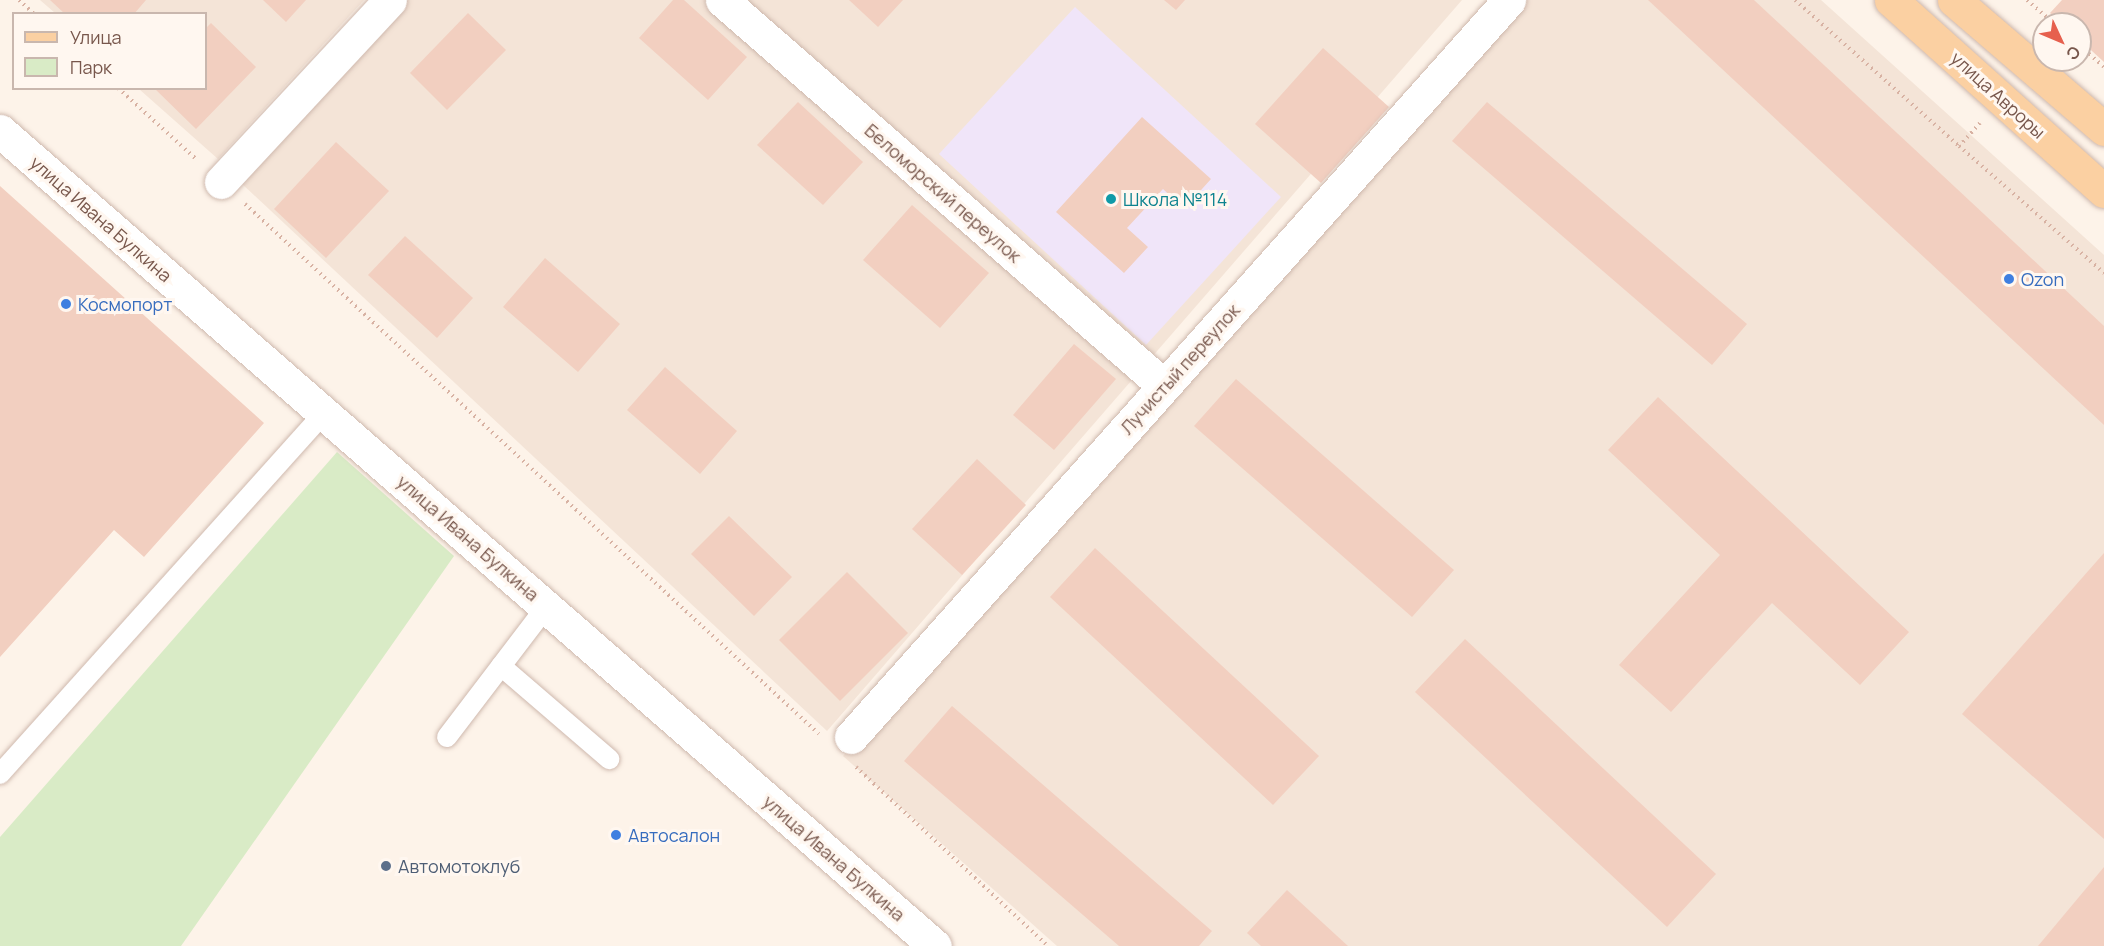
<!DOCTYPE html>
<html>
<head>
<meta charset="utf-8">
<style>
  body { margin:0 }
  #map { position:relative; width:2104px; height:946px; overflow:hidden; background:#fdf3e9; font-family:Manrope,sans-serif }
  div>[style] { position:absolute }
  .residential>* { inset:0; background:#f4e4d7 }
  .education>* { inset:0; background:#f0e5f9 }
  .green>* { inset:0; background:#d9ebc6 }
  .building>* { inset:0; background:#f2cfc0 }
  .path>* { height:4px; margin-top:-2px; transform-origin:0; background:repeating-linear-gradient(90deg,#d8b2a3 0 1.5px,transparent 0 6px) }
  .roads { filter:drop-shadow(0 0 2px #cfb9ae) drop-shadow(0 0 2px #cfb9ae) }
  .service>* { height:20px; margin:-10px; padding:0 10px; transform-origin:10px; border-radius:10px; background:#fff }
  .minor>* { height:33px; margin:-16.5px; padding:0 16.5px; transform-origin:16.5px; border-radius:16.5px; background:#fff }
  .primary>* { height:33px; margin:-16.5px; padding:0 16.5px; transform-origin:16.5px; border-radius:16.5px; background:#fbd0a2 }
  .dots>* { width:16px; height:16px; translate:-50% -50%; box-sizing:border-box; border:3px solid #fff7f0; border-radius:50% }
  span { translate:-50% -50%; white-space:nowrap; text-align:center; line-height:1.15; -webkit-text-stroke:6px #fff7f0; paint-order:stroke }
  .street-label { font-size:18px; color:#78574c }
  .culture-label { font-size:18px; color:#0d838f }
  .left { translate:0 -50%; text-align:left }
  .shop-label { font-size:18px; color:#366cbe }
  .service-label { font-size:18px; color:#4e5e75 }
  .legend { position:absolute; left:12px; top:12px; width:195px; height:78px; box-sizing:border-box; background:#fff7f0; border:2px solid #c9b7ae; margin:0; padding:8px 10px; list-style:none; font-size:18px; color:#78574c }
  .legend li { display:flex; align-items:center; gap:12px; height:30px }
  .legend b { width:30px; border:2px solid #c9b7ae }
  .north { position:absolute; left:2032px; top:12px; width:60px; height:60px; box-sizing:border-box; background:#fff7f0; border:2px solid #c9b7ae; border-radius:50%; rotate:134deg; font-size:16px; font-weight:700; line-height:24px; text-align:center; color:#78574c }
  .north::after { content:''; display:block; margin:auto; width:21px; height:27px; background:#e6604e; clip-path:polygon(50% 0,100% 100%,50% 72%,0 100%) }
</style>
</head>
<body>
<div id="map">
  <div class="residential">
    <i style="clip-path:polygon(40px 0,364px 0,218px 159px,139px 89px,206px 88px,206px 14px,55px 13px)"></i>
    <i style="clip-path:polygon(408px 0,1462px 0,827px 731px,240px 182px)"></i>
    <i style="clip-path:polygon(1515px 0,1821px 0,2104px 255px,2104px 946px,1057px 946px,843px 756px)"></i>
  </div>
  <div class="education">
    <i style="clip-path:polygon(1075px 7px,1281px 197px,1146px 345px,939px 154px)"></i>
  </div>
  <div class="green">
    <i style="clip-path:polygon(337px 452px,454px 556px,181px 946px,0 946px,0 837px)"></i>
  </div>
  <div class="building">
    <i style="clip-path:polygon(50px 0,146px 0,134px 14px,65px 14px)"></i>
    <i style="clip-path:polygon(263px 0,306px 0,286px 22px)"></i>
    <i style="clip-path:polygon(673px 0,684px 0,747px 57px,708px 100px,639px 38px)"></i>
    <i style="clip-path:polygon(849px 0,903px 0,878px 27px)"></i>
    <i style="clip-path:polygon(1164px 0,1185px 0,1176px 10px)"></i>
    <i style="clip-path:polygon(1648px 0,1754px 0,1911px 146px,2104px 326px,2104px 425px)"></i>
    <i style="clip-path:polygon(2062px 0,2104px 0,2104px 62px,2080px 40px,2080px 24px,2062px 24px,2050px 13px)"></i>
    <i style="clip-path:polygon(468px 13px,506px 50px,447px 110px,410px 73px)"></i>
    <i style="clip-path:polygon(211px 23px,256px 67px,196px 129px,154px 88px,206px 88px,206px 28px)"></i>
    <i style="clip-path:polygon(1323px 48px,1389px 107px,1321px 183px,1255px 124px)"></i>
    <i style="clip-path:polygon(798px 102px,863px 162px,823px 205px,757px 145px)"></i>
    <i style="clip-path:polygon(1487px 102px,1747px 324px,1712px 365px,1452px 141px)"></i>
    <i style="clip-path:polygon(1142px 117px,1211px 179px,1184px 209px,1163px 189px,1127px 228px,1148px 247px,1124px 273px,1056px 212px)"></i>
    <i style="clip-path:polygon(336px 142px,389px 191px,326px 258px,274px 209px)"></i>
    <i style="clip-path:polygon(0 186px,264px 423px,144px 557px,114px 530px,0 657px)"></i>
    <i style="clip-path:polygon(912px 205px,989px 273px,940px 328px,863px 260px)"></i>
    <i style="clip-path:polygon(405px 236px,473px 298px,437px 338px,368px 275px)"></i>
    <i style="clip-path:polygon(545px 258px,620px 324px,578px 372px,503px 307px)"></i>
    <i style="clip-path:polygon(1074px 344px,1116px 379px,1054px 450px,1013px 415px)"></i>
    <i style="clip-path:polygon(665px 367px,737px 431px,700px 474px,627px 410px)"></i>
    <i style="clip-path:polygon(1236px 379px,1454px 570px,1412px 617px,1194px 426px)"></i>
    <i style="clip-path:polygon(1658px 397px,1909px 632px,1860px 685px,1772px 603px,1671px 712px,1619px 665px,1720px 555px,1608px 450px)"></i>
    <i style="clip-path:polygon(977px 459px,1026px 505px,962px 575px,912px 529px)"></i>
    <i style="clip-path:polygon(729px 516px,792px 577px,754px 616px,691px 554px)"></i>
    <i style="clip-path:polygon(1095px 548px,1319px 756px,1273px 805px,1050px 597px)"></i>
    <i style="clip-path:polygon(2104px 553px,2104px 839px,1962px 714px)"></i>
    <i style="clip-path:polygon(847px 572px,908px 633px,840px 701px,779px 640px)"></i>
    <i style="clip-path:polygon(1465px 639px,1716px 874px,1667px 927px,1415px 692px)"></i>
    <i style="clip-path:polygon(952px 706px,1212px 931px,1199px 946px,1119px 946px,904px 761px)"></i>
    <i style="clip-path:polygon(2104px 867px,2104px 946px,2038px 946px)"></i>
    <i style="clip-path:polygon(1287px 890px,1348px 946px,1261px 946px,1247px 933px)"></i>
  </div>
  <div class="path">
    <i style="left:19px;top:0;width:21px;rotate:43deg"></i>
    <i style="left:1795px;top:0;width:220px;rotate:41.7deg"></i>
    <i style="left:2027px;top:0;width:37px;rotate:41deg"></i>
    <i style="left:2080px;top:46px;width:32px;rotate:41deg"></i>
    <i style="left:118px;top:88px;width:107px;rotate:42.3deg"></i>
    <i style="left:1980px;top:123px;width:31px;rotate:132deg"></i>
    <i style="left:1959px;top:146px;width:193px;rotate:41.2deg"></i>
    <i style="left:245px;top:204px;width:781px;rotate:42.72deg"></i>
    <i style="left:856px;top:767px;width:262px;rotate:43deg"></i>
  </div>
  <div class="roads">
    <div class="service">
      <i style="left:501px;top:666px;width:143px;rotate:40.7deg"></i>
      <i style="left:447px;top:737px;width:163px;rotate:-52.7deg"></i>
      <i style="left:0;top:774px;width:486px;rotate:-48.1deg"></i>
    </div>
    <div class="minor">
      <i style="left:722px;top:0;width:587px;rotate:41.13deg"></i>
      <i style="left:0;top:131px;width:1240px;rotate:41.08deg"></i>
      <i style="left:221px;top:182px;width:248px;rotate:-47.1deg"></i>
      <i style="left:851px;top:737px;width:988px;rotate:-48.24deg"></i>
    </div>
    <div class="primary">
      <i style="left:1891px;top:0;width:286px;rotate:41.9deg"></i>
      <i style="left:1954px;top:0;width:198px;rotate:40.7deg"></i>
    </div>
  </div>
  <div class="dots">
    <i style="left:1111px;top:199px;background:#0f9aa8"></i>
    <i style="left:2009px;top:279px;background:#3f7fe0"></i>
    <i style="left:66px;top:304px;background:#3f7fe0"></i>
    <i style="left:616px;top:835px;background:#3f7fe0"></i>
    <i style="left:386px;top:866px;background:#5c6f8a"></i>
  </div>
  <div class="street-label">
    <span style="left:1998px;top:95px;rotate:42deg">улица Авроры</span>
    <span style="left:943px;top:193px;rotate:41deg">Беломорский переулок</span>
    <span style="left:101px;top:219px;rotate:41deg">улица Ивана Булкина</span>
    <span style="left:1180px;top:369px;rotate:-48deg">Лучистый переулок</span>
    <span style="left:468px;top:538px;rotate:41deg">улица Ивана Булкина</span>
    <span style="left:834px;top:858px;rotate:41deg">улица Ивана Булкина</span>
  </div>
  <div class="culture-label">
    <span class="left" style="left:1123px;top:199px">Школа №114</span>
  </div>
  <div class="shop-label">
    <span class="left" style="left:2021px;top:279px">Ozon</span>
    <span class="left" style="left:78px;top:304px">Космопорт</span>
    <span class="left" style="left:628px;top:835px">Автосалон</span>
  </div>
  <div class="service-label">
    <span class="left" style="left:398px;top:866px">Автомотоклуб</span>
  </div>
  <ul class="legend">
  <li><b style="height:8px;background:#fbd0a2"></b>Улица</li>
  <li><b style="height:16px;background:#d9ebc6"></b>Парк</li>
  </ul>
  <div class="north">С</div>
</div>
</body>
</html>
